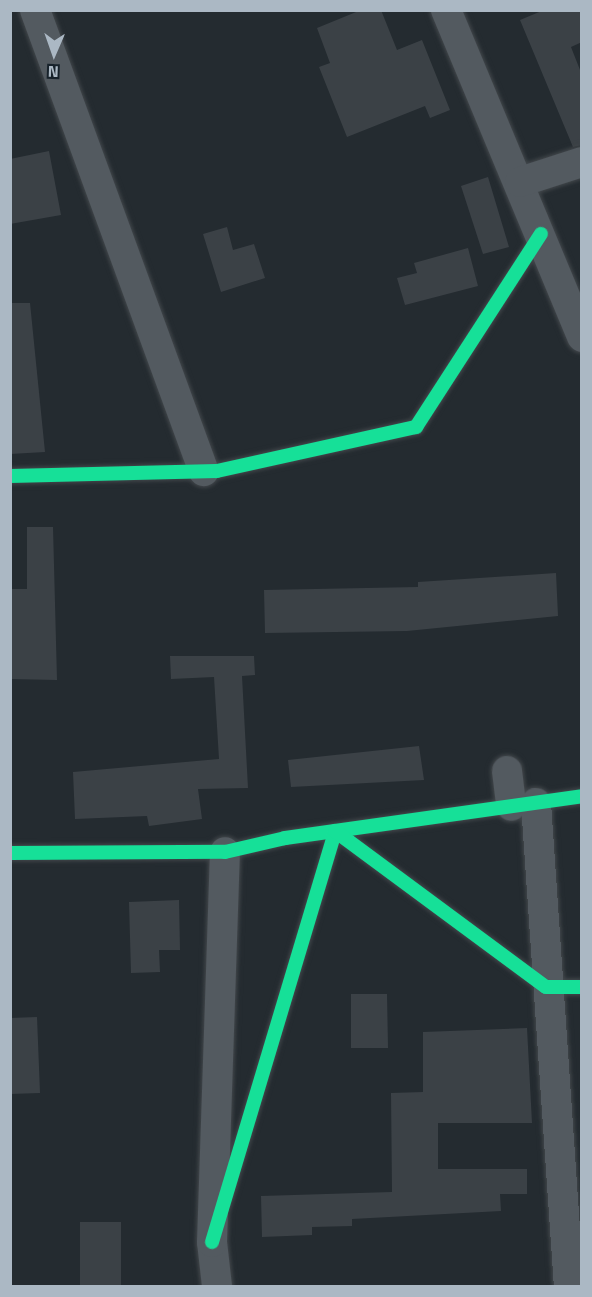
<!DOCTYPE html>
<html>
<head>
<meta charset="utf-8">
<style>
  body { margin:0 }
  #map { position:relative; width:592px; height:1297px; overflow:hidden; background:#242b30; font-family:"Titillium Web",sans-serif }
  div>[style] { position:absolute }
  .building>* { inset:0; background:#3b4146 }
  .roads { filter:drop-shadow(0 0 2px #42474b) drop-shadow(0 0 2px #42474b) }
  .street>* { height:30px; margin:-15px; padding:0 15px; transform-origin:15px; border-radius:15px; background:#535a60 }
  .fast>* { height:14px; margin:-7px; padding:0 7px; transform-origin:7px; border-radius:7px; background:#16e098 }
  span { translate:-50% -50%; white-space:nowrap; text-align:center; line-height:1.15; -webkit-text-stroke:5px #17222b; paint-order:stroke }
  .frame { position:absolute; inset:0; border:12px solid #abb8c4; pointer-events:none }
  .north { position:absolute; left:24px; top:24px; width:60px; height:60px; -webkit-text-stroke:4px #17222b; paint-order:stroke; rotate:182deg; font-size:16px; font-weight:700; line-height:24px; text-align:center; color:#abb8c4 }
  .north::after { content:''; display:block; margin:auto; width:21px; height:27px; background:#abb8c4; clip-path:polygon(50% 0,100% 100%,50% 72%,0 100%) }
</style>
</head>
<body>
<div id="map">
  <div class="building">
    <i style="clip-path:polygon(361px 10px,381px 10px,397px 50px,422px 40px,450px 110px,430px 118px,425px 106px,347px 137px,319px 67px,330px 63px,317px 28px)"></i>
    <i style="clip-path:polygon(544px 10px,582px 10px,582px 42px,571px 47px,582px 75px,582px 145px,573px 147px,520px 20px)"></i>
    <i style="clip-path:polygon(49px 151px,61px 215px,10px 224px,10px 159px)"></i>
    <i style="clip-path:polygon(488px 177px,509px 247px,483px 254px,461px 186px)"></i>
    <i style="clip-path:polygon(227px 227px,233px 250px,254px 244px,265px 278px,221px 292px,203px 234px)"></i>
    <i style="clip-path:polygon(468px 248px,478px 286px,405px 305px,397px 278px,417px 273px,414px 263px)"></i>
    <i style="clip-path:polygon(10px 303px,30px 303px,45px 452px,10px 454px)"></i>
    <i style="clip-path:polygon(27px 527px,53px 527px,57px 680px,10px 679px,10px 589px,27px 589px)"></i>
    <i style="clip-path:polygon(556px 573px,558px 616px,407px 631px,265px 633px,264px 590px,418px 587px,418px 582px)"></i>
    <i style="clip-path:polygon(170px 656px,254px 656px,255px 675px,242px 676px,248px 788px,198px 789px,202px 819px,149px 826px,147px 816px,75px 819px,73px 772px,219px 759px,214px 677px,171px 679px)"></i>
    <i style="clip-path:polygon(419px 746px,424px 780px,291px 787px,288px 760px)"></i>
    <i style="clip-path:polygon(179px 900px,180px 950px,159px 950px,160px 972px,131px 973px,129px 902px)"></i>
    <i style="clip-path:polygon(351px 994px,387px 994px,388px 1048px,351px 1048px)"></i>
    <i style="clip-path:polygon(37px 1017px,40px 1093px,10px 1094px,10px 1018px)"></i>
    <i style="clip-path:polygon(527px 1028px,532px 1123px,438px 1123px,438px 1169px,527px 1169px,527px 1194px,500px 1194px,501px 1211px,352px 1219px,352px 1226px,312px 1227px,312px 1235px,262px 1237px,261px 1196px,392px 1192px,391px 1093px,423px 1092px,423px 1032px)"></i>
    <i style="clip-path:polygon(80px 1222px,121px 1222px,121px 1287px,80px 1287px)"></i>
  </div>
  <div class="roads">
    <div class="street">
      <i style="left:35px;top:10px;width:491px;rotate:69.9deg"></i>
      <i style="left:446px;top:10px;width:354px;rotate:67.4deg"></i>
      <i style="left:520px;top:182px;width:65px;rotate:-17.9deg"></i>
      <i style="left:507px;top:771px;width:35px;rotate:83deg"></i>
      <i style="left:536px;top:803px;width:484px;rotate:86.1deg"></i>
      <i style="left:217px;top:1286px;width:44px;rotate:-96.5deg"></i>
      <i style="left:212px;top:1242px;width:390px;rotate:-88.1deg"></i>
    </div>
    <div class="fast">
      <i style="left:10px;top:476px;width:207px;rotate:-1.4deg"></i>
      <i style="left:217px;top:471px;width:204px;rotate:-12.5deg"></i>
      <i style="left:416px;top:427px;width:230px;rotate:-57.1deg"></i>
      <i style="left:10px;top:853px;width:215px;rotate:-0.3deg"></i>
      <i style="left:225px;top:852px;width:62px;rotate:-13.1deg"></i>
      <i style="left:285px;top:838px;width:300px;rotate:-8deg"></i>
      <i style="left:212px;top:1242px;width:429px;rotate:-73.3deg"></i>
      <i style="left:335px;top:831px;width:262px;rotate:36.5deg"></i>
      <i style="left:546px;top:987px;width:36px"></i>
    </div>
  </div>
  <div class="frame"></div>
  <div class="north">N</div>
</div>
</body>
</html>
